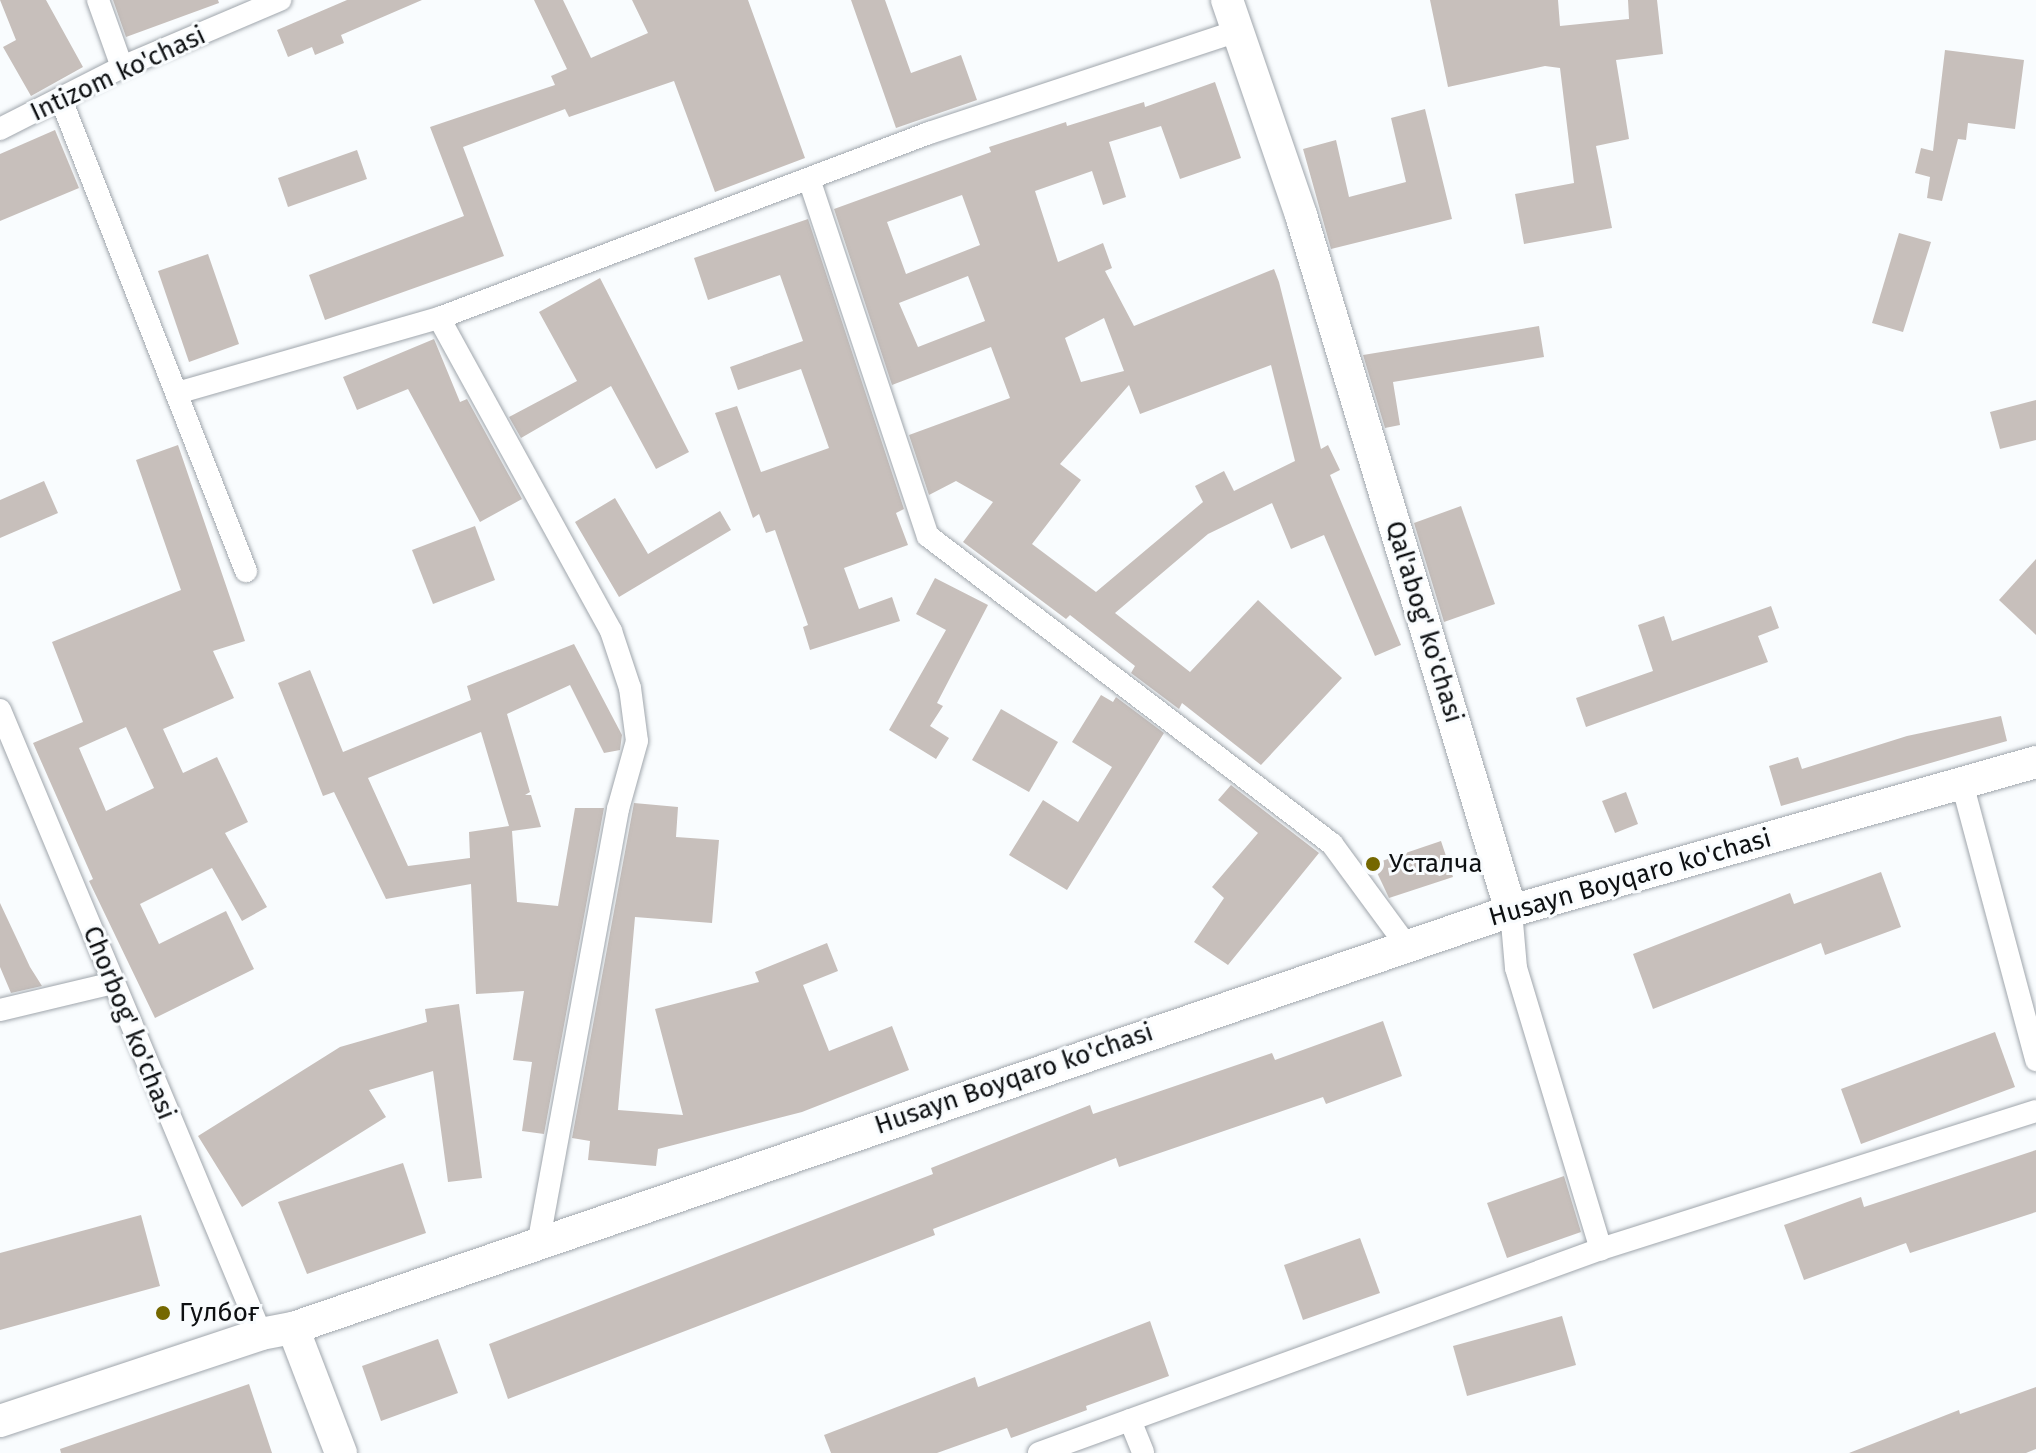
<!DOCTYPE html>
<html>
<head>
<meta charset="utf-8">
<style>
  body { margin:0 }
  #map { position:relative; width:2036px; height:1453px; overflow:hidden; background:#f9fcfe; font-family:"Fira Sans",sans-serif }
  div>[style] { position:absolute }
  .building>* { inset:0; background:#c7bfbb }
  .roads { filter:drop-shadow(0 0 2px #a0a6ac) drop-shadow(0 0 2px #a0a6ac) }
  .street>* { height:22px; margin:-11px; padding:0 11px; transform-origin:11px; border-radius:11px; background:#fff }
  .secondary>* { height:32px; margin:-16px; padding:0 16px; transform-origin:16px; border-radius:16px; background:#fff }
  .dots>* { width:22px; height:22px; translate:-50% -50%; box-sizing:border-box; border:4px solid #f9fcfe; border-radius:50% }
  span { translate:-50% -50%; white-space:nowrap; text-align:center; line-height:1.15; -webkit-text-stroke:6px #f9fcfe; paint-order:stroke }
  .street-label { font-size:26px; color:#0e1012 }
  .poi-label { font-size:26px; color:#0e1012 }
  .left { translate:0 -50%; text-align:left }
</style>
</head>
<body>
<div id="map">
  <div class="building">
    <i style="clip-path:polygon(0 0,46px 0,83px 67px,31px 96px,3px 47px,16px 40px)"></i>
    <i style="clip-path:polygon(113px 0,218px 0,219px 3px,126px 37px)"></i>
    <i style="clip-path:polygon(347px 0,422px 0,341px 35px,344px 43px,315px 55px,312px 47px,288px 57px,277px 30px)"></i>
    <i style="clip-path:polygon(534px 0,563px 0,591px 58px,648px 33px,632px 0,748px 0,805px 158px,715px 192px,674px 81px,569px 117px,565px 109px,463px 147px,504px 256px,325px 320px,309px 275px,464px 216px,430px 127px,555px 85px,551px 76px,567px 69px)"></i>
    <i style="clip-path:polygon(851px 0,885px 0,911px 73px,961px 55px,977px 100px,896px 128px)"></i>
    <i style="clip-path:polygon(1430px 0,1558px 0,1560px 26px,1629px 19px,1628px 0,1657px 0,1663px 54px,1616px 60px,1629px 139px,1596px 146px,1612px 228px,1524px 244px,1515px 194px,1574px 183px,1560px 68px,1545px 66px,1448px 87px)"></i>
    <i style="clip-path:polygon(1945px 50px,2024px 60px,2015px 129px,1968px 123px,1966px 140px,1958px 139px,1942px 201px,1927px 198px,1930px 177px,1915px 173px,1921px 148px,1933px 151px)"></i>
    <i style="clip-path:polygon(evenodd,1215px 82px,1241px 158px,1180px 179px,1161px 126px,1109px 142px,1126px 197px,1103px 205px,1092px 171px,1035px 191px,1058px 262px,1103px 243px,1112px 268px,1105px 271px,1134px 326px,1274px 269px,1279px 282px,1321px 449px,1328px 445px,1340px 470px,1330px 475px,1401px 645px,1375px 656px,1324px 535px,1291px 549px,1272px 503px,1208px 534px,1115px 613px,1190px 672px,1258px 600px,1342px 678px,1261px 765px,1182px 703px,1179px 709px,1131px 673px,1135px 666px,1070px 615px,1066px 619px,963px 542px,993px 502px,956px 481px,929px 495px,909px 435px,1010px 398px,991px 347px,892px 385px,834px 209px,991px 152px,989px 147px,1066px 122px,1067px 126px,1144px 102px,1145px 107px,1215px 82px,962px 195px,980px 245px,906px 274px,887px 222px,962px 195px,1215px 82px,968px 276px,985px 321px,918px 347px,899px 303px,968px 276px,1215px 82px,1104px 318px,1124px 371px,1081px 382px,1065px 338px,1104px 318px,1215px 82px,1271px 365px,1295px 461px,1234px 491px,1224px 471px,1195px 486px,1203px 502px,1096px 592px,1032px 544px,1081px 480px,1060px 464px,1129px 385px,1140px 414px,1271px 365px)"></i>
    <i style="clip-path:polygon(1425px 109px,1452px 219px,1331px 249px,1303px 149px,1336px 140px,1349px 197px,1406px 182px,1391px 118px)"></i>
    <i style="clip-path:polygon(55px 130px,79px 188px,0 221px,0 154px)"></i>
    <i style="clip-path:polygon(357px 150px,367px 179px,288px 207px,278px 178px)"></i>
    <i style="clip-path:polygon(808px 219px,904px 509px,896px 513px,908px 545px,844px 568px,859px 609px,892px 597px,900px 621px,810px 650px,803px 627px,808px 625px,775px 530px,766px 533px,759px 514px,753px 518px,715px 413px,737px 406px,761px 472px,829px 448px,801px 369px,738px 390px,730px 367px,803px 341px,780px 275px,708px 300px,694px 258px)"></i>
    <i style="clip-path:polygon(1899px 233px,1931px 242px,1903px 332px,1872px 323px)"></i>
    <i style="clip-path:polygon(208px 254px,239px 344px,189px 362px,158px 271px)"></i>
    <i style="clip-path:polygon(600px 278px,689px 452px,656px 469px,611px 386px,521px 438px,509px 417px,577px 381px,539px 312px)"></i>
    <i style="clip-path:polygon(1539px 326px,1544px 357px,1393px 382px,1400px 425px,1385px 428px,1363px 355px)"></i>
    <i style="clip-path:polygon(434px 339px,460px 402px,467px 399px,522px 499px,480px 522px,408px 389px,357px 410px,343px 377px)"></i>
    <i style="clip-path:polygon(2036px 400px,2036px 440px,2000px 449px,1990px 412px)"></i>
    <i style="clip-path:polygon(evenodd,178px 445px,245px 641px,213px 651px,234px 698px,163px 729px,183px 773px,217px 757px,248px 822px,225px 833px,267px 907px,242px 921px,212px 868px,140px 904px,159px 944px,226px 911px,254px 969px,155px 1018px,89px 881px,93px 879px,33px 743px,83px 722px,52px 642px,181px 590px,136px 460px,178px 445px,126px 727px,154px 788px,106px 811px,79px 748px,126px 727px)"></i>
    <i style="clip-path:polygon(44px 481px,58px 513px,0 538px,0 500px)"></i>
    <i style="clip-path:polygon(615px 498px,648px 554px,720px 511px,731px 530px,619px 597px,575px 522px)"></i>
    <i style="clip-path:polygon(1461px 506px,1495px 604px,1444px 622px,1414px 523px)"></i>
    <i style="clip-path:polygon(475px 526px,495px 580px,433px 604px,412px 550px)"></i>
    <i style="clip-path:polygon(2036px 559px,2036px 635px,1999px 600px)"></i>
    <i style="clip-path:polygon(935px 578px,988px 605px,937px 703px,943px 706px,930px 726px,949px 738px,936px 759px,889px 730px,946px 630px,916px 614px)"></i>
    <i style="clip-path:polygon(1771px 606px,1779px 628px,1758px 636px,1768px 662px,1586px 727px,1576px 698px,1653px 671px,1638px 625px,1664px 616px,1672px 641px)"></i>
    <i style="clip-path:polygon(evenodd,574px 644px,622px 735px,620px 750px,604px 753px,570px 685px,507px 714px,530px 792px,525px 795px,531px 795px,541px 827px,512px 831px,517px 902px,558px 906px,575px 808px,604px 808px,544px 1134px,522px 1131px,532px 1062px,513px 1060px,524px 991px,476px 994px,471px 884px,386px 899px,334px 792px,323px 796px,278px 683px,310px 670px,343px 752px,471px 700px,467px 686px,574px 644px,481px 732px,509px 826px,469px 832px,470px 858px,408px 866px,368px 778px,481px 732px)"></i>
    <i style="clip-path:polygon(1101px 695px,1113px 702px,1116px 697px,1164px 733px,1067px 890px,1009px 855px,1043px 800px,1078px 822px,1112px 767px,1072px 742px)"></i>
    <i style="clip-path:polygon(1001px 709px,1058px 742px,1029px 792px,972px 760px)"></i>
    <i style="clip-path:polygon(2001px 716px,2007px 741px,1781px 806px,1769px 766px,1798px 757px,1802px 769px,1907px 736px)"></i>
    <i style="clip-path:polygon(1231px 785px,1319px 853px,1228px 965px,1194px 942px,1224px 898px,1212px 887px,1258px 833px,1218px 800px)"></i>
    <i style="clip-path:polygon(1626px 792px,1638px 824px,1615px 833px,1602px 801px)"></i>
    <i style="clip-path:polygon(634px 803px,678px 807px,676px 837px,719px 840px,712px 923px,635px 917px,618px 1110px,683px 1115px,655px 1009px,759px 982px,755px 972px,827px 943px,838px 971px,803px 985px,829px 1051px,892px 1026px,909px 1070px,802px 1112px,658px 1149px,656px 1166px,588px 1160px,590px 1141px,572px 1138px)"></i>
    <i style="clip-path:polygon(1441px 841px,1453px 877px,1389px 898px,1373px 864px)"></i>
    <i style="clip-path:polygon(1881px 872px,1901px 927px,1825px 955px,1821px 943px,1653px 1009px,1633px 954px,1790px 893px,1794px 904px)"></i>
    <i style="clip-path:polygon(0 903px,30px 967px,42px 986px,11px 993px,0 967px)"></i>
    <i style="clip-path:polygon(459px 1004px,482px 1178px,448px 1182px,433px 1071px,369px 1090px,386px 1117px,242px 1207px,198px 1136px,340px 1047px,427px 1022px,425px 1009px)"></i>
    <i style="clip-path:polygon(1383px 1021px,1402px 1076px,1326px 1104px,1323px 1097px,1119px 1167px,1116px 1158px,933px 1229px,935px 1235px,508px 1399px,489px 1344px,933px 1174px,931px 1168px,1090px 1105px,1093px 1114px,1272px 1053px,1275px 1060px)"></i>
    <i style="clip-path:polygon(1995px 1032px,2015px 1087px,1861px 1144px,1841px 1089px)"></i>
    <i style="clip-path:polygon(2036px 1150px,2036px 1212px,1910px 1253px,1906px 1243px,1804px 1280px,1784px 1225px,1861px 1197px,1864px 1207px)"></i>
    <i style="clip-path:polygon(403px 1163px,426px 1233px,307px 1274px,278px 1202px)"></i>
    <i style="clip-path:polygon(1564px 1176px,1581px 1232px,1507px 1258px,1487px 1203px)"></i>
    <i style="clip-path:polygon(141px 1215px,160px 1286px,0 1330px,0 1253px)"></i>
    <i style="clip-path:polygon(1360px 1238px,1380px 1293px,1303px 1320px,1284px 1265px)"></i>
    <i style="clip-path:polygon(1562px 1316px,1576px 1365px,1467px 1396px,1453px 1346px)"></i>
    <i style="clip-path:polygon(1150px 1321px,1169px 1376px,1086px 1406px,1087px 1410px,1011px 1438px,1007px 1428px,937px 1453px,831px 1453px,824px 1435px,975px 1377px,978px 1387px)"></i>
    <i style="clip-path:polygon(438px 1339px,458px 1393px,381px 1421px,362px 1366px)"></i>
    <i style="clip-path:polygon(249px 1384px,272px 1453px,61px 1453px,60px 1449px)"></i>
    <i style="clip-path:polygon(2036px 1387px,2036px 1449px,2026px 1453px,1849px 1453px,1959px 1410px,1960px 1414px)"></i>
  </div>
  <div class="roads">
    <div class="street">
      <i style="left:98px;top:0;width:71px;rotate:70.3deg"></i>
      <i style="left:62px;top:102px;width:504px;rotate:68.58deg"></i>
      <i style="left:0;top:129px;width:137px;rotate:-26.9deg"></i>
      <i style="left:122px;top:67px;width:172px;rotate:-23deg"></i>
      <i style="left:809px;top:179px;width:376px;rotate:71.6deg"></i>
      <i style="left:928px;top:536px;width:508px;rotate:37.32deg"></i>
      <i style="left:1332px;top:844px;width:127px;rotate:53.7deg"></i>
      <i style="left:439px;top:318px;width:357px;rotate:61.2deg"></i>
      <i style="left:611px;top:631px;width:60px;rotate:71.6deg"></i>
      <i style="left:630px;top:688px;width:53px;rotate:82.5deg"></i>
      <i style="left:637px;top:741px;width:71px;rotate:105.6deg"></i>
      <i style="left:618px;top:809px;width:438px;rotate:100.4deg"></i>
      <i style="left:177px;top:393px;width:273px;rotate:-16deg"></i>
      <i style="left:439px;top:318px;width:524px;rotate:-20.68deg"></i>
      <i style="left:929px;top:133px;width:325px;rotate:-18.3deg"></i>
      <i style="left:0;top:710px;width:676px;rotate:67.3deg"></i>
      <i style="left:1962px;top:783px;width:287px;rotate:75deg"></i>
      <i style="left:1511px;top:911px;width:57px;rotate:85deg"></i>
      <i style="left:1516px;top:968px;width:294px;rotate:73.2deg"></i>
      <i style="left:0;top:1010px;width:116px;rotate:-13.4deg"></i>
      <i style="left:1130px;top:1420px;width:35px;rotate:68deg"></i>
      <i style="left:1039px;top:1453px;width:598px;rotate:-19.95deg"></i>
      <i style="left:1601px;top:1249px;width:456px;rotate:-17.6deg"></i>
    </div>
    <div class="secondary">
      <i style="left:1227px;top:0;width:227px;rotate:71deg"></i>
      <i style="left:1301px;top:215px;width:727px;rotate:73.21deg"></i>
      <i style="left:293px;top:1328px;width:134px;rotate:69deg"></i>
      <i style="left:0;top:1421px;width:275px;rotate:-18.4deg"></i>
      <i style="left:261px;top:1334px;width:33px;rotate:-11deg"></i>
      <i style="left:293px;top:1328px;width:1287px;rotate:-18.9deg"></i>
      <i style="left:1511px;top:911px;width:546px;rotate:-15.84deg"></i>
    </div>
  </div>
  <div class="dots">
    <i style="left:1373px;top:864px;background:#756800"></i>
    <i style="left:163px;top:1313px;background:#756800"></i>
  </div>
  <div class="street-label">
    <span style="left:118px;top:74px;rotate:-25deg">Intizom ko'chasi</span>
    <span style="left:1424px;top:622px;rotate:73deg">Qal'abog' ko'chasi</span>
    <span style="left:1630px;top:878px;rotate:-16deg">Husayn Boyqaro ko'chasi</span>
    <span style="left:129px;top:1023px;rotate:68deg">Сhorbog' ko'chasi</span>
    <span style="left:1014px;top:1079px;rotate:-19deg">Husayn Boyqaro ko'chasi</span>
  </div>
  <div class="poi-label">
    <span class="left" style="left:1389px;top:864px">Усталча</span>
    <span class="left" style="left:179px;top:1313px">Гулбоғ</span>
  </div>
</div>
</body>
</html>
